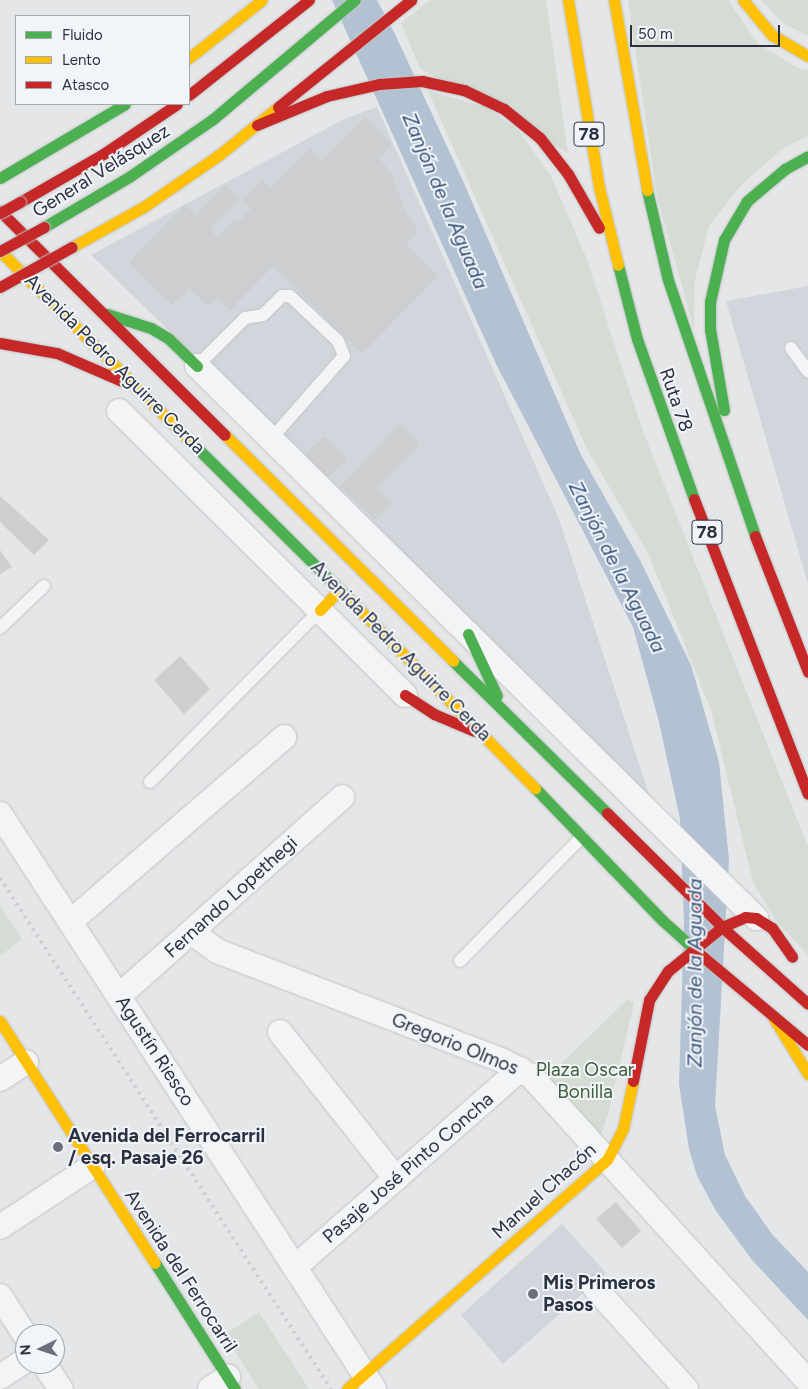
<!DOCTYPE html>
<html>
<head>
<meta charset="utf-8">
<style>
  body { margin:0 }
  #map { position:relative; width:808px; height:1389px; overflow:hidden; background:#e4e6e8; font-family:Figtree,sans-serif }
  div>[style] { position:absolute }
  .built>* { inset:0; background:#d2d5db }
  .green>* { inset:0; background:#d4dcd4 }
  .water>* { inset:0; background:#b2c2d3 }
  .building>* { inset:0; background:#ccced0 }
  .roads { filter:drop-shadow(0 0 1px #c2c4c6) drop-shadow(0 0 1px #c2c4c6) }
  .lane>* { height:12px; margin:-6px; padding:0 6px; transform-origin:6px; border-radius:6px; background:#f3f4f5 }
  .street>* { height:24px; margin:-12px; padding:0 12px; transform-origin:12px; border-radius:12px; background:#f3f4f5 }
  .fast>* { height:11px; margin:-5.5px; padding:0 5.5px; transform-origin:5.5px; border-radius:5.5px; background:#4caf50 }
  .slow>* { height:11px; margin:-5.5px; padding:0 5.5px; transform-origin:5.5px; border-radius:5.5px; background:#ffc107 }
  .jam>* { height:11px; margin:-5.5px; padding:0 5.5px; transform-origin:5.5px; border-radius:5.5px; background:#c62828 }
  .rail>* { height:4px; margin-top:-2px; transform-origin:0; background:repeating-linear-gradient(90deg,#cccdd0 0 2.5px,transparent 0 7.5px) }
  .bridges { filter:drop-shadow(0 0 1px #c0c3c6) drop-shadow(0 0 1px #c0c3c6) }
  .jam-bridge>* { height:11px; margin:-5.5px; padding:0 5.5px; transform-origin:5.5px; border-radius:5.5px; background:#c62828 }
  .dots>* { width:14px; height:14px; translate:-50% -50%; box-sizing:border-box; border:2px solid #f1f4f8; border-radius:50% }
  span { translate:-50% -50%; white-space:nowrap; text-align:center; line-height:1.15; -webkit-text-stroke:4px #f1f4f8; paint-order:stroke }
  .shield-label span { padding:1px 4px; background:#f1f4f8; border:1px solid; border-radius:4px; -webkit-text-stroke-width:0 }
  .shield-label { font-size:18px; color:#2a3242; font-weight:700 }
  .street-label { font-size:19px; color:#2a3242 }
  .park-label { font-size:19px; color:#3e5e37 }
  .poi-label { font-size:19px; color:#2a3242; font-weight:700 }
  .left { translate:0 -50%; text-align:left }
  .water-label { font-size:20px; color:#335177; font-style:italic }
  .legend { position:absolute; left:15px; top:15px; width:175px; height:90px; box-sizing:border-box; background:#f1f4f8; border:1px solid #a1a6af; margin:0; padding:6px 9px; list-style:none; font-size:15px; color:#2a3242 }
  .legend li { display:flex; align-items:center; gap:10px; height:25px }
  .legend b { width:25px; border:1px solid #a1a6af }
  .north { position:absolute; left:15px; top:1324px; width:50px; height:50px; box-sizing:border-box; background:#f1f4f8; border:1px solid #a1a6af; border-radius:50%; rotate:266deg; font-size:14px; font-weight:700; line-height:20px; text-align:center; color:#2a3242 }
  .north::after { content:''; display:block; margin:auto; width:18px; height:22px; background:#6b717c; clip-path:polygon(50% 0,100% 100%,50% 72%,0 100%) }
  .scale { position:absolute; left:630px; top:25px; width:150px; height:22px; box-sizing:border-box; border:2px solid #2a3242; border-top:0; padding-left:6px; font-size:15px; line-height:18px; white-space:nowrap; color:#2a3242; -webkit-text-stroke:4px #f1f4f8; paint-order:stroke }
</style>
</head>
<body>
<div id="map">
  <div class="built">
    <i style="clip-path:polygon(377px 107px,559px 519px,650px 797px,91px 255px,344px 119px)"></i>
    <i style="clip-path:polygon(808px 286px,808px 584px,726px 301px)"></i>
    <i style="clip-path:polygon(562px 1224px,606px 1273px,503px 1364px,461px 1315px)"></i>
  </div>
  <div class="green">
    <i style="clip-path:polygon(430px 0,546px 0,568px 153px,420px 68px,401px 23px)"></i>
    <i style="clip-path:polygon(628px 0,728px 0,758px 44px,800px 69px,808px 70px,808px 135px,781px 150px,741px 185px,709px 226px,695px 280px,694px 329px,657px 196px)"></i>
    <i style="clip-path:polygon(761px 0,808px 0,808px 36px,782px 22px)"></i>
    <i style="clip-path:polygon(428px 91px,486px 107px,518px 130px,551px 176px,586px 257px,643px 431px,808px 847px,808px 955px,776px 921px,753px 882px,711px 710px,648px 553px,587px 449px)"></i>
    <i style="clip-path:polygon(0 906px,22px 939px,0 956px)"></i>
    <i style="clip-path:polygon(628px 999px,634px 1003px,608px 1114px,597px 1145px,545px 1079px)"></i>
    <i style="clip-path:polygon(259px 1312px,309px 1389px,259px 1389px,224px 1335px)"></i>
  </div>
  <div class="water">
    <i style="clip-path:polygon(332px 0,377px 0,395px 34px,463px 181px,581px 455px,640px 560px,691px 665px,719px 762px,729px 860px,715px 1106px,725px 1155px,745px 1196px,772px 1234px,808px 1272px,808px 1320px,752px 1260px,716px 1211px,697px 1176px,689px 1149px,679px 1084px,684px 922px,680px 819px,659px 722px,633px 627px,497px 366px)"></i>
  </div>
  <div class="building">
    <i style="clip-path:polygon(365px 117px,392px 144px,379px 158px,391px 173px,406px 213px,418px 231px,406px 244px,438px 276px,362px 354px,273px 266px,230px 310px,217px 298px,208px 307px,189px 288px,172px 305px,129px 262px,185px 205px,196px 215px,225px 185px,240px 199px,210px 229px,217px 237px,235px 219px,238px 222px,251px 209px,243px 200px,263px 180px,271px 188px,310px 149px,322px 161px)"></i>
    <i style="clip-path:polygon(400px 424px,420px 444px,377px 488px,392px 503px,375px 520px,340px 486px)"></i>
    <i style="clip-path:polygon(324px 436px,347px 459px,328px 477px,305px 454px)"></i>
    <i style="clip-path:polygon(0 496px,49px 540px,34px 555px,0 522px)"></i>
    <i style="clip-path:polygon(0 550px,12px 567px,0 574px)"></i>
    <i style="clip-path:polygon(180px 656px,210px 689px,184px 714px,154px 680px)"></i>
    <i style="clip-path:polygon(616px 1202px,641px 1231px,622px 1248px,596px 1219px)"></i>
  </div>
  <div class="roads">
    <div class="lane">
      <i style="left:791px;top:348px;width:29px;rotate:54deg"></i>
      <i style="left:197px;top:366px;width:68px;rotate:-45deg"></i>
      <i style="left:245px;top:318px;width:18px;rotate:-9deg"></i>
      <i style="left:263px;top:315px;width:27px;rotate:-45deg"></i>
      <i style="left:282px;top:296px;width:8px"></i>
      <i style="left:290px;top:296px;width:66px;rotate:43.2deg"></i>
      <i style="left:338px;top:341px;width:16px;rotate:68deg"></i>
      <i style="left:344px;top:356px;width:111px;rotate:131.3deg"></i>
      <i style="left:0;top:628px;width:61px;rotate:-43.7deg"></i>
      <i style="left:150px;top:782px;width:242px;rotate:-45.3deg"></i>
      <i style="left:460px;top:961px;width:174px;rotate:-45.5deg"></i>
    </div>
    <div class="street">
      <i style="left:197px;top:366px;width:786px;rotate:44.64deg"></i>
      <i style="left:119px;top:411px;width:403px;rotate:44.8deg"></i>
      <i style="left:0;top:814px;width:686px;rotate:56.96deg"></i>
      <i style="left:70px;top:922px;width:283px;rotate:-40.8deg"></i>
      <i style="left:191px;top:932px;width:32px;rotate:36deg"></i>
      <i style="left:217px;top:951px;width:306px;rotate:21deg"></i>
      <i style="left:503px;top:1061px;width:32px;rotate:28deg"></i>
      <i style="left:531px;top:1076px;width:413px;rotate:47.8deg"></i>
      <i style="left:119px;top:996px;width:299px;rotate:-41.7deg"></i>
      <i style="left:280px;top:1032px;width:187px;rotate:51.7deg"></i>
      <i style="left:0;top:1079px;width:31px;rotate:-33deg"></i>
      <i style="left:0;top:1227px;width:111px;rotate:-33.3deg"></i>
      <i style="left:295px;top:1267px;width:300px;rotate:-41.3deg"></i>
      <i style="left:595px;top:1288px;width:136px;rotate:48deg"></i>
      <i style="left:0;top:1296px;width:46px;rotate:57.3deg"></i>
      <i style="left:44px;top:1364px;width:30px;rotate:56deg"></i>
      <i style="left:0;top:1377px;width:30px;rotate:-33deg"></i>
      <i style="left:210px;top:1389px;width:22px;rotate:-34deg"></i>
    </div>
    <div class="fast">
      <i style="left:0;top:178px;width:145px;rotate:-30.6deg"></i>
      <i style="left:647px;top:190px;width:92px;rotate:76.9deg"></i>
      <i style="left:668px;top:280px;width:270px;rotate:71.2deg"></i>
      <i style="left:44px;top:227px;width:99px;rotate:-30.5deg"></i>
      <i style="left:129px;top:177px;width:102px;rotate:-34.6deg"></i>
      <i style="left:213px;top:119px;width:185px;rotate:-40deg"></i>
      <i style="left:618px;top:265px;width:76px;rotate:75.6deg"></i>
      <i style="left:637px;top:339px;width:170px;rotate:70.4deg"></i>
      <i style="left:107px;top:314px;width:46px;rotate:17.7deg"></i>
      <i style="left:151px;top:328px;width:21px;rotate:31deg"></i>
      <i style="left:169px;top:339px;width:39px;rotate:44deg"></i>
      <i style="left:724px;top:410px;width:82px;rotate:-99.8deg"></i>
      <i style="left:710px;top:329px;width:27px;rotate:-90deg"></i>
      <i style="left:710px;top:302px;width:64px;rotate:-77.3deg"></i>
      <i style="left:724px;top:240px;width:45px;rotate:-59.5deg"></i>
      <i style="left:747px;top:201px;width:50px;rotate:-40.1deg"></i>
      <i style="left:785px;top:169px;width:26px;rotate:-29deg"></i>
      <i style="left:191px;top:442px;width:221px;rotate:44.8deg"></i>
      <i style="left:468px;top:634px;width:68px;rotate:64.9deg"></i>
      <i style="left:453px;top:661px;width:216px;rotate:44.6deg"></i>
      <i style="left:535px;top:788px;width:183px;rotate:46.1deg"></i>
      <i style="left:662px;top:920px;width:54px;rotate:42deg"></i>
      <i style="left:155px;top:1263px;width:149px;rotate:57.6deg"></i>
    </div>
    <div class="slow">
      <i style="left:568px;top:0;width:190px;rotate:80.6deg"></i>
      <i style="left:599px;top:187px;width:80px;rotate:76.3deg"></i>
      <i style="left:614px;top:0;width:193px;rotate:80.1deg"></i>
      <i style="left:743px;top:0;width:45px;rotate:50.4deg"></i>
      <i style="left:772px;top:35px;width:42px;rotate:30.3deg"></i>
      <i style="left:189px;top:58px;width:93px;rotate:-38.5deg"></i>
      <i style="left:72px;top:247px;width:84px;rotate:-29.3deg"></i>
      <i style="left:145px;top:206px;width:90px;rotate:-34.6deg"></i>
      <i style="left:219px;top:155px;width:76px;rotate:-39.1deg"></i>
      <i style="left:0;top:251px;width:270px;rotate:45deg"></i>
      <i style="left:225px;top:435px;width:321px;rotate:44.7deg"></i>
      <i style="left:348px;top:598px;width:267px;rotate:45.5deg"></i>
      <i style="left:320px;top:610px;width:29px;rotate:-46deg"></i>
      <i style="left:773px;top:1017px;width:67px;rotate:58.4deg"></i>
      <i style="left:0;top:1021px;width:287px;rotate:57.4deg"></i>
      <i style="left:347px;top:1389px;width:346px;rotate:-41.4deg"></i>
      <i style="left:607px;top:1160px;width:35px;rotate:-63deg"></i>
      <i style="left:623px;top:1129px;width:49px;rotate:-78.2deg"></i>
    </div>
    <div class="jam">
      <i style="left:189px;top:95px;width:153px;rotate:-38.4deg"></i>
      <i style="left:278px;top:107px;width:171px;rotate:-38.8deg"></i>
      <i style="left:257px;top:125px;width:76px;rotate:-22.5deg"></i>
      <i style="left:327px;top:96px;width:53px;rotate:-13deg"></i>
      <i style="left:379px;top:84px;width:43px;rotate:-4deg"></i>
      <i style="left:422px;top:81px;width:43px;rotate:12.1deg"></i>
      <i style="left:464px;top:90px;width:44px;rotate:25.4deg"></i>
      <i style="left:504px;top:109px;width:46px;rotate:38.9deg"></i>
      <i style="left:540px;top:138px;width:46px;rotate:52.1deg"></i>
      <i style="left:568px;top:174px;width:62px;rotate:60.1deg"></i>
      <i style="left:20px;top:202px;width:96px;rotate:-30deg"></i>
      <i style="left:103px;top:154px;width:89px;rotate:-34deg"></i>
      <i style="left:0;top:211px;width:317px;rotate:44.9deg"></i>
      <i style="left:0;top:343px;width:58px;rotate:10deg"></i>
      <i style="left:57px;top:353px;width:73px;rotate:23.4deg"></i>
      <i style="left:694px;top:499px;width:316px;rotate:68.9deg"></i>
      <i style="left:755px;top:536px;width:146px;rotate:68.7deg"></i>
      <i style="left:405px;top:695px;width:35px;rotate:33deg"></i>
      <i style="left:434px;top:714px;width:43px;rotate:23deg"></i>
      <i style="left:607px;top:813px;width:162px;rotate:44.7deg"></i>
      <i style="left:722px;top:927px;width:115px;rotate:41.8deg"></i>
      <i style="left:702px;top:956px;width:138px;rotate:40deg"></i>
      <i style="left:633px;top:1081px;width:83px;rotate:-78.8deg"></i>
      <i style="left:649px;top:1000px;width:35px;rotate:-57deg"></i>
      <i style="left:668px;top:971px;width:70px;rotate:-39.2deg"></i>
      <i style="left:722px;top:927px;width:25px;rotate:-23deg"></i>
      <i style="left:745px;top:917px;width:11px;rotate:5deg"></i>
      <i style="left:756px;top:918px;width:19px;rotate:32deg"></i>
      <i style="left:772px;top:928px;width:35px;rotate:55deg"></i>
    </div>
  </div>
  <div class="rail">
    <i style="left:0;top:878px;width:609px;rotate:57.07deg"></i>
  </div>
  <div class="bridges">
    <div class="jam-bridge">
      <i style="left:0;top:213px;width:23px;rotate:-29deg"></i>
      <i style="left:0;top:251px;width:50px;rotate:-28.6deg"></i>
      <i style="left:0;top:287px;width:82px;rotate:-29.1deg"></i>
    </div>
  </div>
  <div class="dots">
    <i style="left:58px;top:1147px;background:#6b717c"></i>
    <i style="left:533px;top:1294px;background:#6b717c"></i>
  </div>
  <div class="shield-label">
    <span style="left:589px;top:134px">78</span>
    <span style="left:707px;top:532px">78</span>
  </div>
  <div class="street-label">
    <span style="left:101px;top:171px;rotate:-32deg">General Velásquez</span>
    <span style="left:115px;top:364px;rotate:45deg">Avenida Pedro Aguirre Cerda</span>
    <span style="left:676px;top:400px;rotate:71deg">Ruta 78</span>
    <span style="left:401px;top:651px;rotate:45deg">Avenida Pedro Aguirre Cerda</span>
    <span style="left:231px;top:897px;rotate:-42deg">Fernando Lopethegi</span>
    <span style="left:455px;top:1044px;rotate:22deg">Gregorio Olmos</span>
    <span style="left:155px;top:1051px;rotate:57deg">Agustín Riesco</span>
    <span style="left:408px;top:1168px;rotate:-41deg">Pasaje José Pinto Concha</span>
    <span style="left:544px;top:1191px;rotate:-42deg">Manuel Chacón</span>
    <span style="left:181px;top:1271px;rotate:57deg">Avenida del Ferrocarril</span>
  </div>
  <div class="park-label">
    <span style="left:585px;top:1081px">Plaza Oscar<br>Bonilla</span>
  </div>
  <div class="poi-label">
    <span class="left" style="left:68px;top:1147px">Avenida del Ferrocarril<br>/ esq. Pasaje 26</span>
    <span class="left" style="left:543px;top:1294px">Mis Primeros<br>Pasos</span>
  </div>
  <div class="water-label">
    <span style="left:445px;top:201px;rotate:67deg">Zanjón de la Aguada</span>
    <span style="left:617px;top:567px;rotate:63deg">Zanjón de la Aguada</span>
    <span style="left:695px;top:973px;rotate:-90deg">Zanjón de la Aguada</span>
  </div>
  <ul class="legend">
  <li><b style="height:6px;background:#4caf50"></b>Fluido</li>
  <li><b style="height:6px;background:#ffc107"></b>Lento</li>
  <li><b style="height:6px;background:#c62828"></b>Atasco</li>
  </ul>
  <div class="north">N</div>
  <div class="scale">50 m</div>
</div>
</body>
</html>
